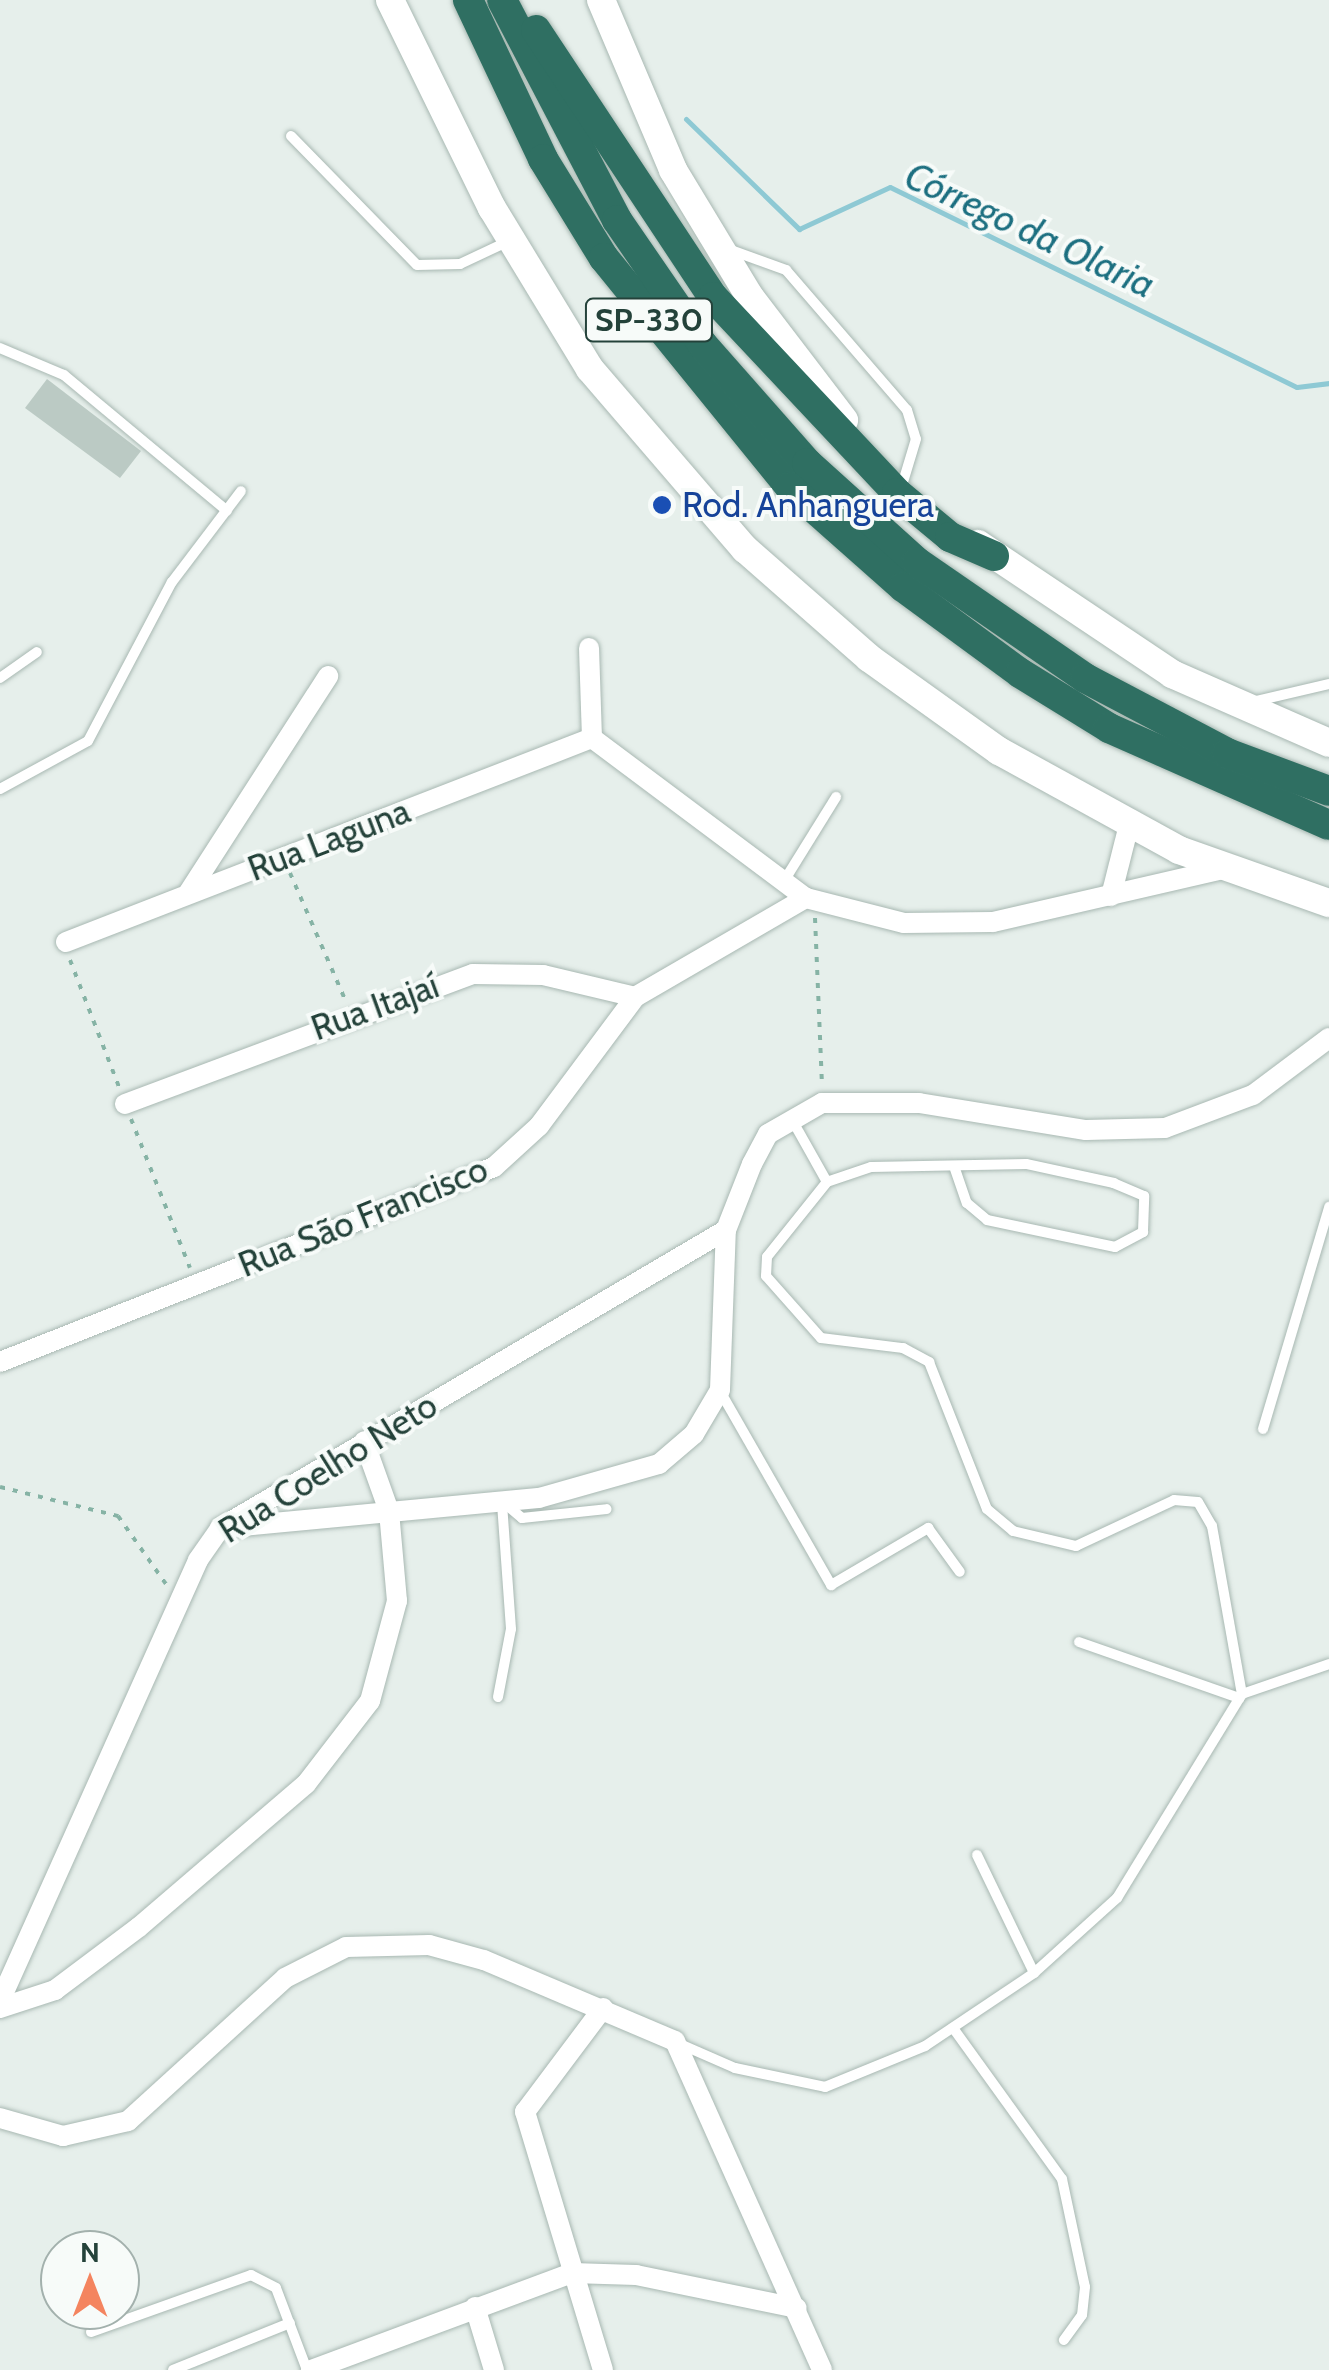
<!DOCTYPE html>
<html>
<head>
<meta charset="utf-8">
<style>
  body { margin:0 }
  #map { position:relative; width:1329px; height:2370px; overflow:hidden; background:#e6efeb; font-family:Cabin,sans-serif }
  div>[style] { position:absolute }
  .stream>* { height:5px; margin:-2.5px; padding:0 2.5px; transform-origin:2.5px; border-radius:2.5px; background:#8ec9d4 }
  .building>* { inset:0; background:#bbcac4 }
  .path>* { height:4px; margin-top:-2px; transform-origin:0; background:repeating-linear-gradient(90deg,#86b3a5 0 5px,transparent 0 13px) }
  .roads { filter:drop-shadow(0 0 2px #a8b8b2) drop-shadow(0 0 2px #a8b8b2) }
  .service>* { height:10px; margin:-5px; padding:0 5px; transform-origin:5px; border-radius:5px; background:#fff }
  .minor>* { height:20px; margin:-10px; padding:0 10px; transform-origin:10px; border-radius:10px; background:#fff }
  .secondary>* { height:28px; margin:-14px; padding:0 14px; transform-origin:14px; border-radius:14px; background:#fff }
  .motorway>* { height:30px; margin:-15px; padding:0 15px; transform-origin:15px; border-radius:15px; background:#2f6f62 }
  .dots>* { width:28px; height:28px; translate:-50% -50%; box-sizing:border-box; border:5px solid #f7fbf9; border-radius:50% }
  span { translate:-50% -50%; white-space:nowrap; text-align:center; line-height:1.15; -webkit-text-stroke:8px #f7fbf9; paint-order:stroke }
  .shield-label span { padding:2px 8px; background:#f7fbf9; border:2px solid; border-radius:8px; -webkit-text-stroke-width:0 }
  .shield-label { font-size:32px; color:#24423a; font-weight:700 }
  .transit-label { font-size:35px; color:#164399 }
  .left { translate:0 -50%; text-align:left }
  .street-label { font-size:35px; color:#24423a }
  .water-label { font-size:38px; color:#1c6f80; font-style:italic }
  .north { position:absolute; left:40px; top:2230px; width:100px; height:100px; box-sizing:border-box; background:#f7fbf9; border:2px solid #a3b1ad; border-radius:50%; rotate:0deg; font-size:28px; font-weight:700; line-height:40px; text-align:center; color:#24423a }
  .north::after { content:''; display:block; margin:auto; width:35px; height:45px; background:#f4845f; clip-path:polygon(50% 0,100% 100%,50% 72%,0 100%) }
</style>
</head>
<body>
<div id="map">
  <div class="stream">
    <i style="left:686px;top:119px;width:158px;rotate:44.2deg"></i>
    <i style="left:799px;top:229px;width:100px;rotate:-24.8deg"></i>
    <i style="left:890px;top:187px;width:453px;rotate:26.2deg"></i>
    <i style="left:1297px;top:387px;width:32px;rotate:-7deg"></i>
  </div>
  <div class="building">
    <i style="clip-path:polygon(47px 379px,141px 451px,120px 478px,25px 408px)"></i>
  </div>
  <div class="path">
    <i style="left:290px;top:873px;width:141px;rotate:66.5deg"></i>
    <i style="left:815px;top:918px;width:165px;rotate:87.6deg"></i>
    <i style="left:70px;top:960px;width:136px;rotate:68.9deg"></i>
    <i style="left:131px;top:1119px;width:160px;rotate:68.4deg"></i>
    <i style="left:0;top:1487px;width:122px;rotate:13.8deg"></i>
    <i style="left:118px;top:1516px;width:83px;rotate:54.8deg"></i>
  </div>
  <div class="roads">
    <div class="service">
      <i style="left:291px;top:136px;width:180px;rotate:45.7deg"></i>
      <i style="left:417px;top:265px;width:43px;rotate:-1.3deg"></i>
      <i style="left:460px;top:264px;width:54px;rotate:-25.1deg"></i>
      <i style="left:725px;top:248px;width:65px;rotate:19.8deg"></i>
      <i style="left:786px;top:270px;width:185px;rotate:49.2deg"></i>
      <i style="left:907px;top:410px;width:30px;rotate:73deg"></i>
      <i style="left:916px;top:439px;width:45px;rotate:106.8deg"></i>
      <i style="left:0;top:348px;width:69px;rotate:22.9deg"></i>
      <i style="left:64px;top:375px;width:212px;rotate:39.8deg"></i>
      <i style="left:0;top:678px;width:45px;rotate:-35.1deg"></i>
      <i style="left:1252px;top:702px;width:79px;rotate:-13.2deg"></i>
      <i style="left:0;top:789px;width:100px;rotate:-28.6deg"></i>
      <i style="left:88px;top:741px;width:180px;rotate:-62.2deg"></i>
      <i style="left:172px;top:582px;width:114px;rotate:-52.8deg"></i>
      <i style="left:784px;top:881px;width:99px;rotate:-58.2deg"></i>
      <i style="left:791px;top:1118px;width:73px;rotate:60.6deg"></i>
      <i style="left:955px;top:1169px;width:36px;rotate:71deg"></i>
      <i style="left:967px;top:1203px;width:26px;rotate:40deg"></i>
      <i style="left:987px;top:1220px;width:131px;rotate:11.9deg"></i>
      <i style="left:1115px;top:1247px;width:32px;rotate:-28deg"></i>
      <i style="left:1143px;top:1232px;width:36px;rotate:-88deg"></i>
      <i style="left:1144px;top:1196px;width:33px;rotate:-157deg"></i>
      <i style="left:1114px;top:1183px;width:90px;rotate:-167.8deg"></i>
      <i style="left:1026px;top:1164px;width:155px;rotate:178.9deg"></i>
      <i style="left:871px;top:1167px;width:46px;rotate:161.2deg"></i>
      <i style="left:827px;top:1182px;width:96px;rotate:128.7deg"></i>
      <i style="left:767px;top:1257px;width:19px;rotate:93deg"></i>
      <i style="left:766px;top:1276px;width:83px;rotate:48.4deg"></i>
      <i style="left:821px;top:1338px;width:83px;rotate:7deg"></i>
      <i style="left:903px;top:1348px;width:30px;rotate:28deg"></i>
      <i style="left:929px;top:1362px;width:158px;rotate:68.5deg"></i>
      <i style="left:987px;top:1509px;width:34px;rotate:40deg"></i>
      <i style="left:1013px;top:1531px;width:65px;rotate:13.4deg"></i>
      <i style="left:1076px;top:1546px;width:108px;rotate:-25.1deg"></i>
      <i style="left:1174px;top:1500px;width:24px;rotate:5deg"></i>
      <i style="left:1198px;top:1502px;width:28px;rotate:60deg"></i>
      <i style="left:1212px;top:1526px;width:171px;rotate:79.9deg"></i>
      <i style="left:720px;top:1391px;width:224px;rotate:60.2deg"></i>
      <i style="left:831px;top:1585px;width:113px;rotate:-30.4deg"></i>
      <i style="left:928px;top:1528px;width:54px;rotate:54deg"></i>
      <i style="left:1263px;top:1429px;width:232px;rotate:-73.4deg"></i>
      <i style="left:503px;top:1502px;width:25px;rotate:40deg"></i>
      <i style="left:522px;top:1518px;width:85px;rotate:-6deg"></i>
      <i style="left:1079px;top:1642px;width:170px;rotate:19.3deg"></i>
      <i style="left:498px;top:1697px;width:69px;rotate:-79.2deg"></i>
      <i style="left:511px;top:1629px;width:127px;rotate:-94.1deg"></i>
      <i style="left:977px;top:1855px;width:131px;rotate:64.2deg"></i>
      <i style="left:953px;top:2028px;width:186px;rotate:54.2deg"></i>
      <i style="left:1062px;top:2179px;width:110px;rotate:78deg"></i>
      <i style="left:1085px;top:2287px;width:28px;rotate:96deg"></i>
      <i style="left:1082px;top:2315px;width:31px;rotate:126deg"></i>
      <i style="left:680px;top:2044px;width:60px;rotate:23.6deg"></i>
      <i style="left:735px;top:2068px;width:92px;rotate:11.9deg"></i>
      <i style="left:825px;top:2087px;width:108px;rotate:-22.3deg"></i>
      <i style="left:925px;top:2046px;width:131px;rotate:-33.8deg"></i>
      <i style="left:1034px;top:1973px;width:112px;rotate:-42.1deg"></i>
      <i style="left:1117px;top:1898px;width:239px;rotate:-58.5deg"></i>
      <i style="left:1242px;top:1694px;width:92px;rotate:-19deg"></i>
      <i style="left:91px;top:2332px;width:170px;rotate:-19.6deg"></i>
      <i style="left:251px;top:2275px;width:28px;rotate:27deg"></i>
      <i style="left:276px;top:2288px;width:88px;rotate:69.3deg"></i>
      <i style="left:173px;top:2370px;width:126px;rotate:-21.9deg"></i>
    </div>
    <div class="minor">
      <i style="left:589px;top:648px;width:90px;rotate:88.1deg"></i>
      <i style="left:592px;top:738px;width:267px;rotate:36.8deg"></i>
      <i style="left:189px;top:892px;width:257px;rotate:-57.2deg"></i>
      <i style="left:1111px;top:896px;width:73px;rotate:-75.8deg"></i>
      <i style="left:66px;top:942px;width:564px;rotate:-21.2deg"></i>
      <i style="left:125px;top:1104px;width:371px;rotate:-20.5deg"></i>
      <i style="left:473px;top:974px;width:70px;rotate:0.8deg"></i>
      <i style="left:543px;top:975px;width:95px;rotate:13.4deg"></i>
      <i style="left:0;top:1362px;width:531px;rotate:-21.54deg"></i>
      <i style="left:494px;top:1167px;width:61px;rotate:-42.3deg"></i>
      <i style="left:539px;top:1126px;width:161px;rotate:-53.3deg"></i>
      <i style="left:635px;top:997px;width:198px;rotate:-30.1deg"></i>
      <i style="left:806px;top:898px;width:101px;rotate:14.3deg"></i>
      <i style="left:904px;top:923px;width:89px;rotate:-0.6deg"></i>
      <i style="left:993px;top:922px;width:236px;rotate:-13deg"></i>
      <i style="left:220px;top:1528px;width:320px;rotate:-5.4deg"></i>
      <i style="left:539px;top:1498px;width:125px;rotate:-15.8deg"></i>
      <i style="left:659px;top:1464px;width:46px;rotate:-40.6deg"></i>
      <i style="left:694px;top:1434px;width:51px;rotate:-59.4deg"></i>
      <i style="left:720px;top:1390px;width:160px;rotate:-87.9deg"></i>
      <i style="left:726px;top:1230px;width:71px;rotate:-68.5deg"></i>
      <i style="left:752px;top:1164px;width:34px;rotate:-62deg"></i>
      <i style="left:768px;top:1134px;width:62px;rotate:-29.9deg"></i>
      <i style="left:822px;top:1103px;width:97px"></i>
      <i style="left:919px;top:1103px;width:169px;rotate:9.2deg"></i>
      <i style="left:1086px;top:1130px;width:79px;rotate:-1.5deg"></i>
      <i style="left:1165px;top:1128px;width:94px;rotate:-20.6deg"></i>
      <i style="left:1253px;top:1095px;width:95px;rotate:-36.9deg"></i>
      <i style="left:0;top:2001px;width:483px;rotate:-65.8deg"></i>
      <i style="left:198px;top:1560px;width:39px;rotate:-55deg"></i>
      <i style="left:220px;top:1528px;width:587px;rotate:-30.5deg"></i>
      <i style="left:0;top:2008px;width:58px;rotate:-18.1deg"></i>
      <i style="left:55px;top:1990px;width:105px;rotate:-36.9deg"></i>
      <i style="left:139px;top:1927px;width:220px;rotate:-40.6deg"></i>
      <i style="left:306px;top:1784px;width:105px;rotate:-52.4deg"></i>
      <i style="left:370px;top:1701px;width:104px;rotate:-74.9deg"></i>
      <i style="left:397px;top:1601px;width:90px;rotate:-95.1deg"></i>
      <i style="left:389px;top:1511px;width:74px;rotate:-109.7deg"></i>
      <i style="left:0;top:2118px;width:66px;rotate:15.9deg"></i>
      <i style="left:63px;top:2136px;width:67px;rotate:-13deg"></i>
      <i style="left:128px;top:2121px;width:212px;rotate:-42.3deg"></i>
      <i style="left:285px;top:1978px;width:68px;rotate:-26.9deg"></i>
      <i style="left:346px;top:1947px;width:83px;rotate:-1.4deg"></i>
      <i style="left:429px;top:1945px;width:57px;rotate:15.3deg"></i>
      <i style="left:484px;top:1960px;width:207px;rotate:23deg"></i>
      <i style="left:675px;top:2041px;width:360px;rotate:65.9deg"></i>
      <i style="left:475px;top:2307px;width:66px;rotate:73.2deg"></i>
      <i style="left:311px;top:2370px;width:278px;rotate:-20.4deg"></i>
      <i style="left:572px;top:2273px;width:64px;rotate:1.8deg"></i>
      <i style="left:636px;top:2275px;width:164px;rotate:11.6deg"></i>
      <i style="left:603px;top:2370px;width:270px;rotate:-106.8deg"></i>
      <i style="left:525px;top:2112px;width:130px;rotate:-53.1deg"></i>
    </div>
    <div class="secondary">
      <i style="left:390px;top:0;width:232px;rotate:63.9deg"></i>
      <i style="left:492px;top:208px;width:188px;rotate:58.7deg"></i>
      <i style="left:590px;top:369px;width:238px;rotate:49.3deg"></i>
      <i style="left:745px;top:549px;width:165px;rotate:41.3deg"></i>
      <i style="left:869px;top:658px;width:160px;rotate:35.6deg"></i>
      <i style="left:999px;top:751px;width:205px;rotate:28.8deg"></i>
      <i style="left:1179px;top:850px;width:159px;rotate:19.5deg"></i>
      <i style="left:601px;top:0;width:185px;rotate:67deg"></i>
      <i style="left:673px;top:170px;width:149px;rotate:58.8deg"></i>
      <i style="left:750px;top:297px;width:155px;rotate:52.6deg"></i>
      <i style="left:978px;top:544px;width:234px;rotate:33.8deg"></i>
      <i style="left:1172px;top:674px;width:171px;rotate:23.7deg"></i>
    </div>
    <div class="motorway">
      <i style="left:468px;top:0;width:176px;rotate:64.7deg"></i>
      <i style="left:543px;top:159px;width:116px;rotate:58.4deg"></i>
      <i style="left:604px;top:258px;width:295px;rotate:50.9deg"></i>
      <i style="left:790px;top:487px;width:151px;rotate:41.5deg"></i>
      <i style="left:903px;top:587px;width:145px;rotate:36.3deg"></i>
      <i style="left:1020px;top:673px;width:105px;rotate:31.7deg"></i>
      <i style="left:1109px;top:728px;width:240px;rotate:23.8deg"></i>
      <i style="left:502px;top:0;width:248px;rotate:62.4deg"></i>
      <i style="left:617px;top:220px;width:152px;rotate:55.5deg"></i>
      <i style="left:703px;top:345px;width:157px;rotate:48.6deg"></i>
      <i style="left:807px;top:463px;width:148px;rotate:42deg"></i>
      <i style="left:917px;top:562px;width:204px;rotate:34.6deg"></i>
      <i style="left:1085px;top:678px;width:161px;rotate:27.8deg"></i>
      <i style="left:1227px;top:753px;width:109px;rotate:20.4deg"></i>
      <i style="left:536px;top:30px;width:320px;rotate:56.5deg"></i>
      <i style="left:713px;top:297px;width:269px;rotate:46.8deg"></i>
      <i style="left:897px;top:493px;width:69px;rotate:39.7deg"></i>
      <i style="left:950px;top:537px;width:48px;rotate:23.4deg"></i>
    </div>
  </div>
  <div class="dots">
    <i style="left:662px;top:505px;background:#1a4fb4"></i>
  </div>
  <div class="shield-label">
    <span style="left:649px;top:320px">SP-330</span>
  </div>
  <div class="transit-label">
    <span class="left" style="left:682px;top:505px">Rod. Anhanguera</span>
  </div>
  <div class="street-label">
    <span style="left:329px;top:840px;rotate:-21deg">Rua Laguna</span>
    <span style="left:375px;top:1007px;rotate:-20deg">Rua Itajaí</span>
    <span style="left:363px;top:1217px;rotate:-22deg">Rua São Francisco</span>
    <span style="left:328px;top:1468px;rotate:-32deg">Rua Coelho Neto</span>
  </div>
  <div class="water-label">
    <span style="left:1030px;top:230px;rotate:25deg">Córrego da Olaria</span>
  </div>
  <div class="north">N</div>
</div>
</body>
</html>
